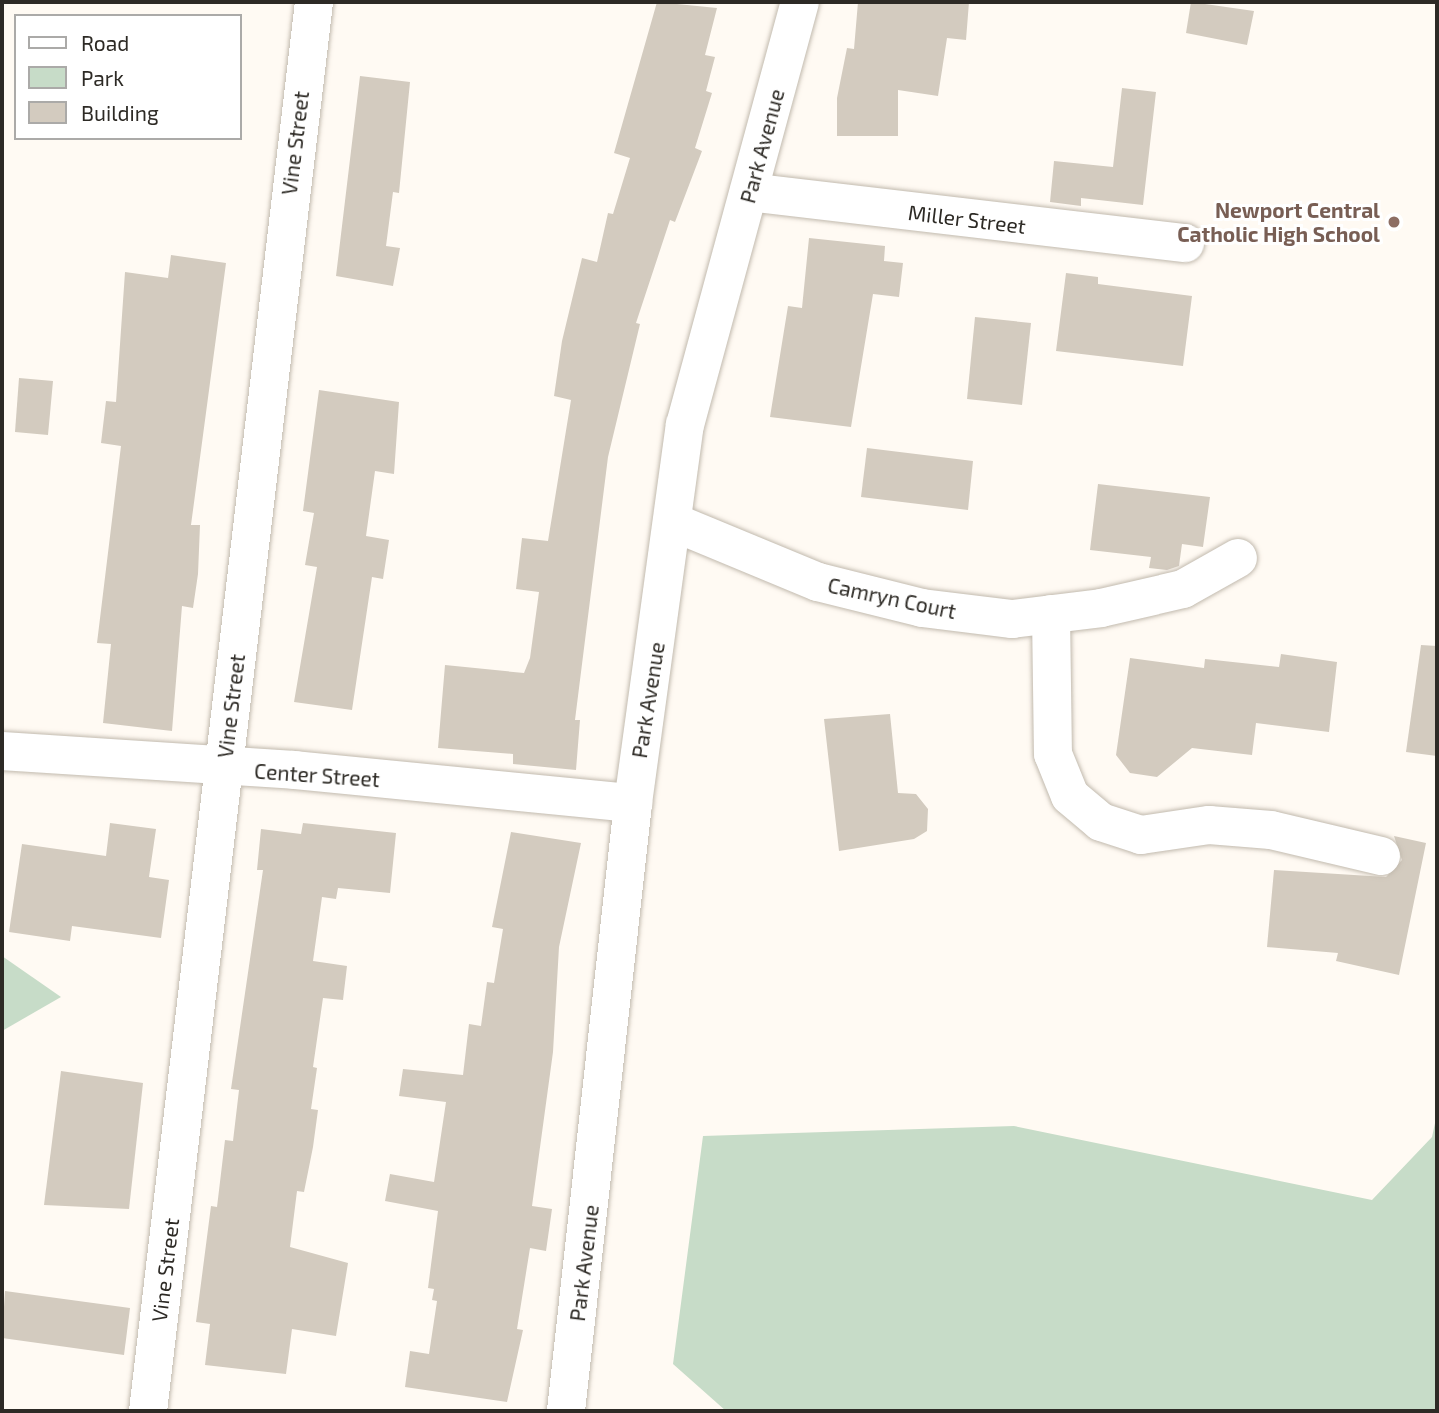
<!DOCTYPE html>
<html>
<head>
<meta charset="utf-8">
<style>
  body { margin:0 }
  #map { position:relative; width:1439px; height:1413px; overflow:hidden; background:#fffaf3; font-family:"Exo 2",sans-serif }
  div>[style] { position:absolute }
  .green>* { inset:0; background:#c7dcc8 }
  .building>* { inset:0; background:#d3cbbf }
  .roads { filter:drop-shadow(0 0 2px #c2baae) drop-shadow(0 0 2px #c2baae) }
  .minor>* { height:38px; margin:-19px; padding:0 19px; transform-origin:19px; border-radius:19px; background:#fff }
  .dots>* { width:19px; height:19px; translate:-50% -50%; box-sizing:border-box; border:4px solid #fff; border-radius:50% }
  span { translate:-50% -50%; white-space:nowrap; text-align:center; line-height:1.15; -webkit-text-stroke:6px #fff; paint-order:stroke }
  .street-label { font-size:21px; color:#2d2a25 }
  .education-label { font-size:21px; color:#785e54; font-weight:700 }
  .right { translate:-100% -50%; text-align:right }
  .frame { position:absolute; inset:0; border:4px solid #2d2a25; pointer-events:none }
  .legend { position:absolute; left:14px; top:14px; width:228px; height:126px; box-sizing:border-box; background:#fff; border:2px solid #abaaa8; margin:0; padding:9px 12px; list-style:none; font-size:21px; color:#2d2a25 }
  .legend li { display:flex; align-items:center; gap:14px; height:35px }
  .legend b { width:35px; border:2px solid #abaaa8 }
</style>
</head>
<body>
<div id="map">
  <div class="green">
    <i style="clip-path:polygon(2px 956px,61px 997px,2px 1031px)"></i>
    <i style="clip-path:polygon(1437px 1114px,1437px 1411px,726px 1411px,673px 1364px,703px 1136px,1014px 1126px,1372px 1200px,1432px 1137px)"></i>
  </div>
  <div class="building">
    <i style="clip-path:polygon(657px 2px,717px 8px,705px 55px,715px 57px,706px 91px,712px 93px,695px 148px,702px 151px,675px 222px,670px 220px,636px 323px,640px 324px,608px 457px,575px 720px,580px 720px,576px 770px,513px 764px,513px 754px,438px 748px,445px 665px,524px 673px,530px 658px,539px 592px,516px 589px,522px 538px,548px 541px,571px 400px,554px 396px,562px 341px,582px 258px,597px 262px,608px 213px,613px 214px,630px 158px,614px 153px)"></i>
    <i style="clip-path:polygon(858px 2px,969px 2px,966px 40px,947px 38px,938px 96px,898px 90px,898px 136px,837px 136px,837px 98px,847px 48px,854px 49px)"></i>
    <i style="clip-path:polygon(1191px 2px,1254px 11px,1247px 45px,1186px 33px)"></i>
    <i style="clip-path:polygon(360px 76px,410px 82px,399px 193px,393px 192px,386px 246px,400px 248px,393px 286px,336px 276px)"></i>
    <i style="clip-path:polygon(1122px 88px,1156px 92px,1143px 205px,1081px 198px,1081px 206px,1050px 202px,1054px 161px,1113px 167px)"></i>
    <i style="clip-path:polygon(809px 238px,885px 246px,884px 261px,903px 263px,899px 297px,873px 294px,851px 427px,770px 417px,788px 306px,802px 308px)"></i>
    <i style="clip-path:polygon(171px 255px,226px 263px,191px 525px,200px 525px,198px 574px,193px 608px,182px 606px,172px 731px,103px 723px,111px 644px,97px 643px,121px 446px,101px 443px,106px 401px,116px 402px,125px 272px,168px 278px)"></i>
    <i style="clip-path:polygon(1066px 273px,1098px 277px,1098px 284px,1192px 296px,1183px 366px,1056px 351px)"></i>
    <i style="clip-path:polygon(975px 317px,1031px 323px,1022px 405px,967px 399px)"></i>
    <i style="clip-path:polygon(19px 378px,53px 381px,48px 435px,15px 432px)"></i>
    <i style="clip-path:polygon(319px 390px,399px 402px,394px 474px,375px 471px,366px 536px,389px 540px,383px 579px,372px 577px,352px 710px,294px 702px,317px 567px,305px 565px,314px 513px,303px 511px)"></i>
    <i style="clip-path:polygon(867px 448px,973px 461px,968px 510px,861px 497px)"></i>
    <i style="clip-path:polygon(1098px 484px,1210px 497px,1203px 547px,1182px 544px,1179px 566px,1167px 570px,1149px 568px,1151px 557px,1090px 550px)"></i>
    <i style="clip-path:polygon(1421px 645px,1437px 646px,1437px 756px,1406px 752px)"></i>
    <i style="clip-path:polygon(1281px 654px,1337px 662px,1329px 732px,1256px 723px,1252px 755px,1192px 748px,1157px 777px,1130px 773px,1116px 755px,1130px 658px,1204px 668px,1205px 659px,1279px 667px)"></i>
    <i style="clip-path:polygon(890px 714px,898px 793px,916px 794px,928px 809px,927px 831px,914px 839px,839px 851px,824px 719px)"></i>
    <i style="clip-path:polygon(110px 823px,156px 829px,149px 877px,169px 880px,161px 938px,72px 926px,70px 941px,9px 932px,22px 844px,106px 856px)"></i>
    <i style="clip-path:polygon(303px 823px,396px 833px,390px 893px,338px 888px,336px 899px,322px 897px,313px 961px,347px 966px,343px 1000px,323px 998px,313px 1067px,317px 1068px,311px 1109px,318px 1110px,313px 1147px,304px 1192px,297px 1191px,290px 1247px,348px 1263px,336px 1336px,292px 1329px,286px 1374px,205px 1365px,210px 1324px,196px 1322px,211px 1206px,217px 1207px,225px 1140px,233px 1141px,239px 1090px,231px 1089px,263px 870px,257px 870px,261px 829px,301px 834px)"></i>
    <i style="clip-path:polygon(511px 832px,581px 843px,559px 947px,553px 1052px,532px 1206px,552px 1209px,546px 1251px,530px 1248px,517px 1329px,523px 1330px,507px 1402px,405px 1387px,410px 1351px,429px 1354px,437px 1301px,432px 1300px,434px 1289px,428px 1288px,438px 1211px,385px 1201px,390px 1174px,434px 1182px,446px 1102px,399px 1096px,403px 1069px,463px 1075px,469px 1024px,481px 1026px,487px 982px,494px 983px,503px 929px,492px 927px)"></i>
    <i style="clip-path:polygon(1394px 836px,1426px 843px,1399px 975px,1336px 961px,1338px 953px,1267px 947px,1274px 870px,1386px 877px,1402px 860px)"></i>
    <i style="clip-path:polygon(61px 1071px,143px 1083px,129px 1209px,44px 1205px)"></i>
    <i style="clip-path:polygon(5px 1291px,130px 1308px,124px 1355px,2px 1338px)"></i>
  </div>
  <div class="roads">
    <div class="minor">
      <i style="left:749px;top:192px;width:439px;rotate:6.7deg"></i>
      <i style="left:673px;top:522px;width:157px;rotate:22.5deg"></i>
      <i style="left:818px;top:582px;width:107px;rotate:14deg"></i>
      <i style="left:922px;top:608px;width:91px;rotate:7deg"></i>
      <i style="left:1012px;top:619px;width:90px;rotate:-7deg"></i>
      <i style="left:1101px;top:608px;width:84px;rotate:-13deg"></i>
      <i style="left:1183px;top:589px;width:63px;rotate:-29.4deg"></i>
      <i style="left:1051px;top:614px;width:140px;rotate:89.2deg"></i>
      <i style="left:1053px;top:754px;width:45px;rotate:68deg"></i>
      <i style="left:1070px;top:796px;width:40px;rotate:40deg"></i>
      <i style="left:1101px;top:822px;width:42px;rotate:18deg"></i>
      <i style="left:1141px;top:835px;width:69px;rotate:-8.4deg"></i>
      <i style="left:1209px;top:825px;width:62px;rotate:4.6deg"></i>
      <i style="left:1271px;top:830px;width:113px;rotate:13.3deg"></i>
      <i style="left:2px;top:751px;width:293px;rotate:3.7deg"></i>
      <i style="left:294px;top:770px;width:341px;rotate:5.6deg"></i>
      <i style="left:148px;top:1411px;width:1419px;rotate:-83.28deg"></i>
      <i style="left:566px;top:1411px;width:612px;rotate:-83.71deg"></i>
      <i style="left:633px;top:803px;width:382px;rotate:-82.2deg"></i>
      <i style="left:685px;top:425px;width:438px;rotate:-74.8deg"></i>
    </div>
  </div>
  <div class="dots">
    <i style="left:1394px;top:222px;background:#8d6e63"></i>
  </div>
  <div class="street-label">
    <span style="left:295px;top:143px;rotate:-83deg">Vine Street</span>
    <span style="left:762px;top:146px;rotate:-75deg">Park Avenue</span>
    <span style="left:967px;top:219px;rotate:7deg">Miller Street</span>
    <span style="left:892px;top:598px;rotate:12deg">Camryn Court</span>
    <span style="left:648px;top:700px;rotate:-81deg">Park Avenue</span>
    <span style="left:231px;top:706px;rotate:-83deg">Vine Street</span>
    <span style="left:317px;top:775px;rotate:4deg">Center Street</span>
    <span style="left:584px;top:1263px;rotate:-83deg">Park Avenue</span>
    <span style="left:165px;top:1270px;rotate:-83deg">Vine Street</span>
  </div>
  <div class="education-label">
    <span class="right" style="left:1380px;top:222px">Newport Central<br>Catholic High School</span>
  </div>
  <div class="frame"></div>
  <ul class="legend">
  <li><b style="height:9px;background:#fff"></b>Road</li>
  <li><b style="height:19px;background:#c7dcc8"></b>Park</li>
  <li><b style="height:19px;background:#d3cbbf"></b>Building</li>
  </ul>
</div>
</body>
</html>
